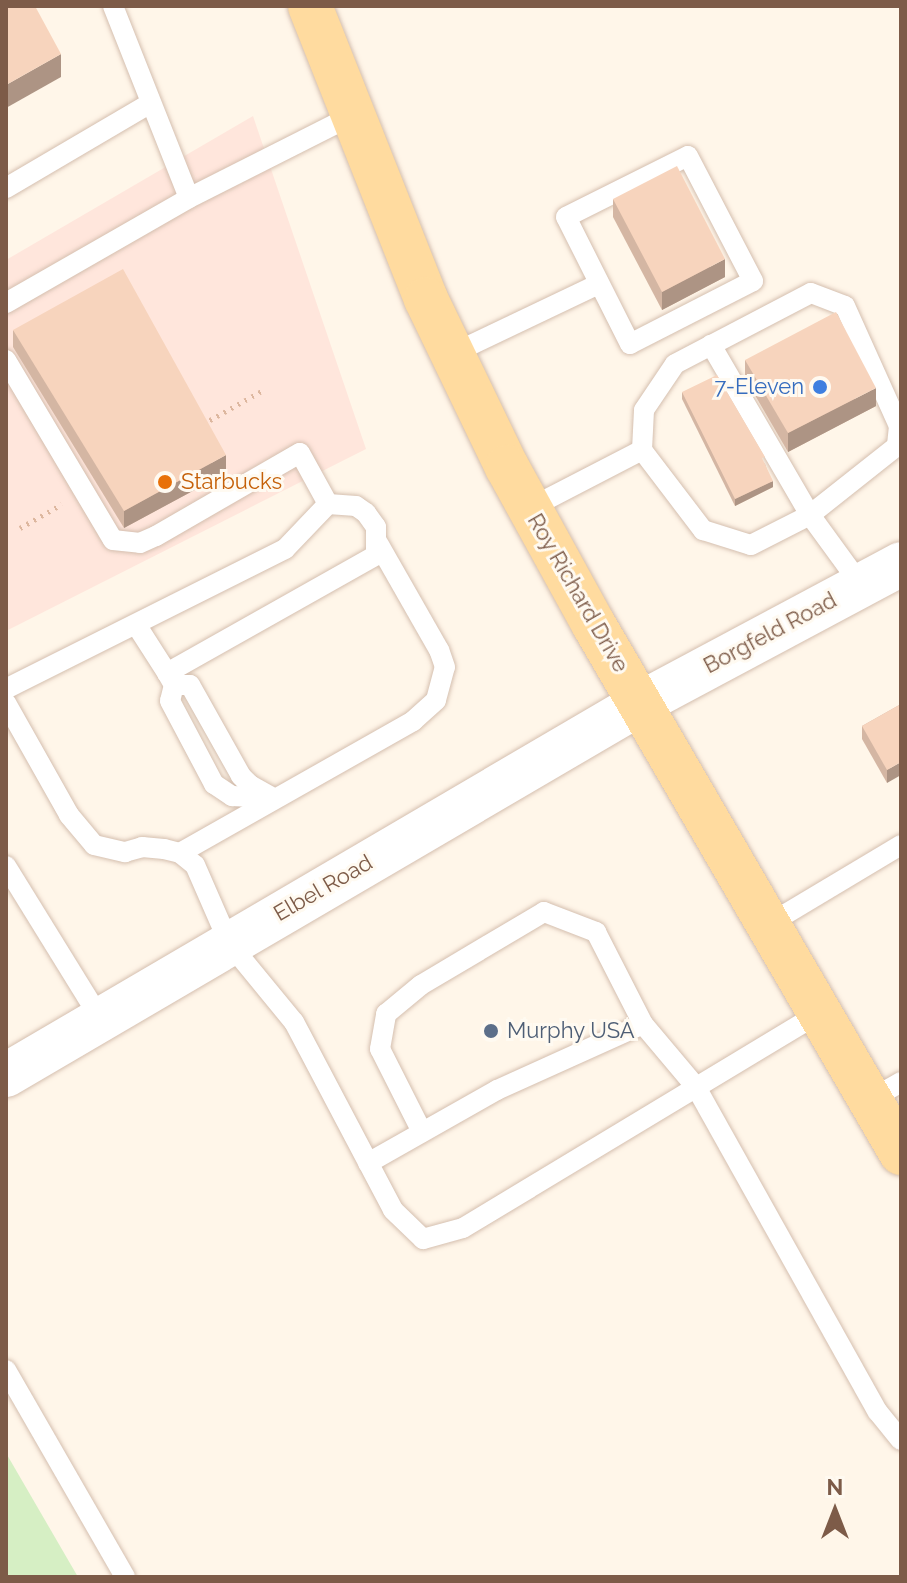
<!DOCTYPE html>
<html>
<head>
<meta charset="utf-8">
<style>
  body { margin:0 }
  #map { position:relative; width:907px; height:1583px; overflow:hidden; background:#fff6e9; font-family:Raleway,sans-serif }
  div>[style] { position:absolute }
  .commercial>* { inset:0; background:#ffe6dc }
  .green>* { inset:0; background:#d6efc4 }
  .path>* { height:5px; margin-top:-2.5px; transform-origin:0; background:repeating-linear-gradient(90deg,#ddb79f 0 2px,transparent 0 8px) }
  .roads { filter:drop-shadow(0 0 2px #d5bfaf) drop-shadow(0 0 2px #d5bfaf) }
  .lane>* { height:20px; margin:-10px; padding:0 10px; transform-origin:10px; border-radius:10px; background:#fff }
  .secondary>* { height:44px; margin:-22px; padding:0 22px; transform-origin:22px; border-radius:22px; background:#fff }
  .primary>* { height:44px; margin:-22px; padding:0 22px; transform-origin:22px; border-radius:22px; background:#ffdb9f }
  .wall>* { inset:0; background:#d4b6a3 }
  .shaded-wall>* { inset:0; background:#ad9484 }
  .building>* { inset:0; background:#f7d4bd }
  .dots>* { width:22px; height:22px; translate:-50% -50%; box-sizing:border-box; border:4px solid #fffaf1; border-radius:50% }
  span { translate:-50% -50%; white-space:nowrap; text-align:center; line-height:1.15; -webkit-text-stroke:6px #fffaf1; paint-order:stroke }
  .shop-label { font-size:22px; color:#366cbe }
  .right { translate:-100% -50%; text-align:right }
  .food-label { font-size:22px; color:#c56008 }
  .left { translate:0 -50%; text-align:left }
  .street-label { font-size:22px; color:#7d5b48 }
  .service-label { font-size:22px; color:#4e5e75 }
  .frame { position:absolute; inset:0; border:8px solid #7d5b48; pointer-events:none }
  .north { position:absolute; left:795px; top:1471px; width:80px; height:80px; -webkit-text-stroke:6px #fffaf1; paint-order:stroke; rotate:0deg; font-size:22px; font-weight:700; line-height:32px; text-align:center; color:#7d5b48 }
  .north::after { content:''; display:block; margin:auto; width:28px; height:36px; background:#7d5b48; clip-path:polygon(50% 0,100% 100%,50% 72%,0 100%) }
</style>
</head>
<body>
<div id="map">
  <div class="commercial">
    <i style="clip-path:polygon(253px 116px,366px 449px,6px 631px,6px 260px)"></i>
  </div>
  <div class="green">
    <i style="clip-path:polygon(6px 1453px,78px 1577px,6px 1577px)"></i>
  </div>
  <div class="path">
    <i style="left:203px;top:424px;width:71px;rotate:-29.4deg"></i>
    <i style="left:20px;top:528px;width:48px;rotate:-29.7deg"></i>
  </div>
  <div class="roads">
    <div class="lane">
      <i style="left:113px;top:6px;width:206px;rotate:68.4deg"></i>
      <i style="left:688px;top:156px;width:141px;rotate:62.5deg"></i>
      <i style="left:753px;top:281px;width:138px;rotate:152.9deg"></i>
      <i style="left:630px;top:344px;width:142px;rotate:-116.7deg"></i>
      <i style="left:566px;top:217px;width:136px;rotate:-26.6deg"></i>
      <i style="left:6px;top:188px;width:168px;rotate:-30.4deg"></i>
      <i style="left:6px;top:303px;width:211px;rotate:-29.8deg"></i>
      <i style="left:189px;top:198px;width:184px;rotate:-26.8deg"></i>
      <i style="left:452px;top:354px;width:163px;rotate:-25.5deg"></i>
      <i style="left:6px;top:360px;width:209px;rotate:59.3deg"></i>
      <i style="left:113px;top:540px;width:27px;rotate:6deg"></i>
      <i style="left:140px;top:543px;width:17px;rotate:-24deg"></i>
      <i style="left:156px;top:536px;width:166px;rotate:-30deg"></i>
      <i style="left:300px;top:453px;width:58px;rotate:61.2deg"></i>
      <i style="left:328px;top:504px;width:62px;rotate:133.7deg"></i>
      <i style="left:285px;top:549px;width:312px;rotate:153.4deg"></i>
      <i style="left:642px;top:450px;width:101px;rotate:52.7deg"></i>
      <i style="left:703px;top:530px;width:50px;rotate:17.4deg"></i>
      <i style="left:751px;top:545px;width:66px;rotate:-27deg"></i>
      <i style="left:810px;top:515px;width:197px;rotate:-120.2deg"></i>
      <i style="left:530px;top:508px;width:126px;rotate:-27.4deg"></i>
      <i style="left:642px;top:450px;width:40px;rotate:-87.1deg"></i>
      <i style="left:644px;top:410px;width:55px;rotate:-56deg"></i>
      <i style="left:675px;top:364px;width:153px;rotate:-27.6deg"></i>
      <i style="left:811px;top:293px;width:36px;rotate:21deg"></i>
      <i style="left:845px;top:306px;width:132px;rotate:65.8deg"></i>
      <i style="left:899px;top:426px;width:20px;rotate:96deg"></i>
      <i style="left:897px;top:446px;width:111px;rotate:141.6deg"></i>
      <i style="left:810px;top:515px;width:87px;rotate:53.9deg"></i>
      <i style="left:137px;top:626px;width:56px;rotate:57.4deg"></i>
      <i style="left:167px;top:673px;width:240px;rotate:-29.4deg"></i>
      <i style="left:376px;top:555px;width:28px;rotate:-90deg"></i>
      <i style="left:376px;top:527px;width:17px;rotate:-126deg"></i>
      <i style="left:366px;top:513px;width:12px;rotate:-145deg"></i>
      <i style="left:356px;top:506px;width:28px;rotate:-176deg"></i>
      <i style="left:167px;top:673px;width:14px;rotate:60deg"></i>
      <i style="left:174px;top:685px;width:16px;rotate:104deg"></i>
      <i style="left:170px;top:701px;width:94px;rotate:62.1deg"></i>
      <i style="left:214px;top:784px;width:22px;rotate:34deg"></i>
      <i style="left:232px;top:796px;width:38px;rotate:3deg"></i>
      <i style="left:174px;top:685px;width:16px"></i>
      <i style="left:190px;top:685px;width:104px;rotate:60.7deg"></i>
      <i style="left:241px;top:776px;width:13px;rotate:45deg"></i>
      <i style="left:250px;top:785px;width:23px;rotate:29deg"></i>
      <i style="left:6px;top:703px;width:129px;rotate:60.6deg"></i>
      <i style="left:69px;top:815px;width:39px;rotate:50deg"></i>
      <i style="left:94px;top:845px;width:32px;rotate:13deg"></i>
      <i style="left:125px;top:852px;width:18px;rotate:-16deg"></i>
      <i style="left:142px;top:847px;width:22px;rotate:5deg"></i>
      <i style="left:164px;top:849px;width:16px;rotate:14deg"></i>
      <i style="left:180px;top:853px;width:19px;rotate:39deg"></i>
      <i style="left:195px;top:865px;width:85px;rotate:66.4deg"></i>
      <i style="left:229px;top:943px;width:102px;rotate:50.6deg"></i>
      <i style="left:294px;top:1022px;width:212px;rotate:62.2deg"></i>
      <i style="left:393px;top:1210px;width:42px;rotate:44deg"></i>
      <i style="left:423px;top:1239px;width:41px;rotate:-15.4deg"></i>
      <i style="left:463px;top:1228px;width:417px;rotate:-31.1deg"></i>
      <i style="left:180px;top:853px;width:268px;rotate:-29.5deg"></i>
      <i style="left:413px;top:721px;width:31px;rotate:-42deg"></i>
      <i style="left:436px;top:700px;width:34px;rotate:-75deg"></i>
      <i style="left:445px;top:667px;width:18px;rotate:-109deg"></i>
      <i style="left:439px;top:650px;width:123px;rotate:-119.7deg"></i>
      <i style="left:6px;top:866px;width:179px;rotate:58.3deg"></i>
      <i style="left:769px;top:924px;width:154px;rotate:-30.9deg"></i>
      <i style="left:870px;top:1100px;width:36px;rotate:-30deg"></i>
      <i style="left:422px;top:1132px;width:93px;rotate:-116.8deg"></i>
      <i style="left:380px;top:1049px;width:36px;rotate:-80deg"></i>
      <i style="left:386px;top:1014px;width:45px;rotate:-39.6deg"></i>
      <i style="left:421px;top:985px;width:143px;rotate:-30.7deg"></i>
      <i style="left:544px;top:912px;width:56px;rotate:21deg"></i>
      <i style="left:596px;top:932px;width:103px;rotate:62.9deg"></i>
      <i style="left:368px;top:1163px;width:148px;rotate:-29.5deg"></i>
      <i style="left:497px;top:1090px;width:160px;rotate:-24.3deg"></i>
      <i style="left:643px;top:1024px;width:82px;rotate:49.9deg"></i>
      <i style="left:696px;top:1087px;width:372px;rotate:60.8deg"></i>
      <i style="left:878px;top:1412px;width:36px;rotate:51deg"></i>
      <i style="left:6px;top:1370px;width:239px;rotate:60.1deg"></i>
    </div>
    <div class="secondary">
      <i style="left:6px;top:1075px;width:736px;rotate:-30.36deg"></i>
      <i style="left:641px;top:703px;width:295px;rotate:-28.1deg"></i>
    </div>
    <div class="primary">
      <i style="left:310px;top:6px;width:315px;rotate:68.4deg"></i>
      <i style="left:426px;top:299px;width:187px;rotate:64.3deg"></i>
      <i style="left:507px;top:467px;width:180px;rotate:61.2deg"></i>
      <i style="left:594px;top:625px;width:611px;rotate:59.82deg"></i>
    </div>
  </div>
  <div class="wall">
    <i style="clip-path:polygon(613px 199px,725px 277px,662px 310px,613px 217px)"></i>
    <i style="clip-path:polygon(13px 330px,226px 473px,124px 528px,13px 347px)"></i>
    <i style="clip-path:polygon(745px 360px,876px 406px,788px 452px,745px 378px)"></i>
    <i style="clip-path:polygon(682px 392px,765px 464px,773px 487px,735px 506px,682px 399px)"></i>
    <i style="clip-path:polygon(901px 704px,887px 783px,862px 739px,862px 726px)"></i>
  </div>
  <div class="shaded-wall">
    <i style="clip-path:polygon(61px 54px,61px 77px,6px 108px,6px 85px)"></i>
    <i style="clip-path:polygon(725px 259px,725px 277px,662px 310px,662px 292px)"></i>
    <i style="clip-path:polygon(876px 388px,876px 406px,788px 452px,788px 433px)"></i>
    <i style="clip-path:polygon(226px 455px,226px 473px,124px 528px,124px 511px)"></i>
    <i style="clip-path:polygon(773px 481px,773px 487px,735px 506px,735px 499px)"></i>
    <i style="clip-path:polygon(901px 762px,901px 775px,887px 783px,887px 770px)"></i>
  </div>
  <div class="building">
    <i style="clip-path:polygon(6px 6px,35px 6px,61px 54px,6px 85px)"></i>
    <i style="clip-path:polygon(677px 166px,725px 259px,662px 292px,613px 199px)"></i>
    <i style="clip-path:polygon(123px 269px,226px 455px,124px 511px,13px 330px)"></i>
    <i style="clip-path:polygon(836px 312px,876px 388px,788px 433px,745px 360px)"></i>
    <i style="clip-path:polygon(717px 375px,765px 457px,762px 458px,773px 481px,735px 499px,682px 392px)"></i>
    <i style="clip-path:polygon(901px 704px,901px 762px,887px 770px,862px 726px)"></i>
  </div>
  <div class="dots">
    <i style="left:820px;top:387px;background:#3f7fe0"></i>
    <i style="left:165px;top:482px;background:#e8710a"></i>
    <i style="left:491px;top:1031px;background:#5c6f8a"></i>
  </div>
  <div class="shop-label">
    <span class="right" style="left:804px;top:387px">7-Eleven</span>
  </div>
  <div class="food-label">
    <span class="left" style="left:181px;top:482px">Starbucks</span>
  </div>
  <div class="street-label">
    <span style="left:578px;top:593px;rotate:60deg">Roy Richard Drive</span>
    <span style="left:770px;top:633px;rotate:-28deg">Borgfeld Road</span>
    <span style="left:323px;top:888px;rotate:-30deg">Elbel Road</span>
  </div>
  <div class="service-label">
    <span class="left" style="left:507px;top:1031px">Murphy USA</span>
  </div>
  <div class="frame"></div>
  <div class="north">N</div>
</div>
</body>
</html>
